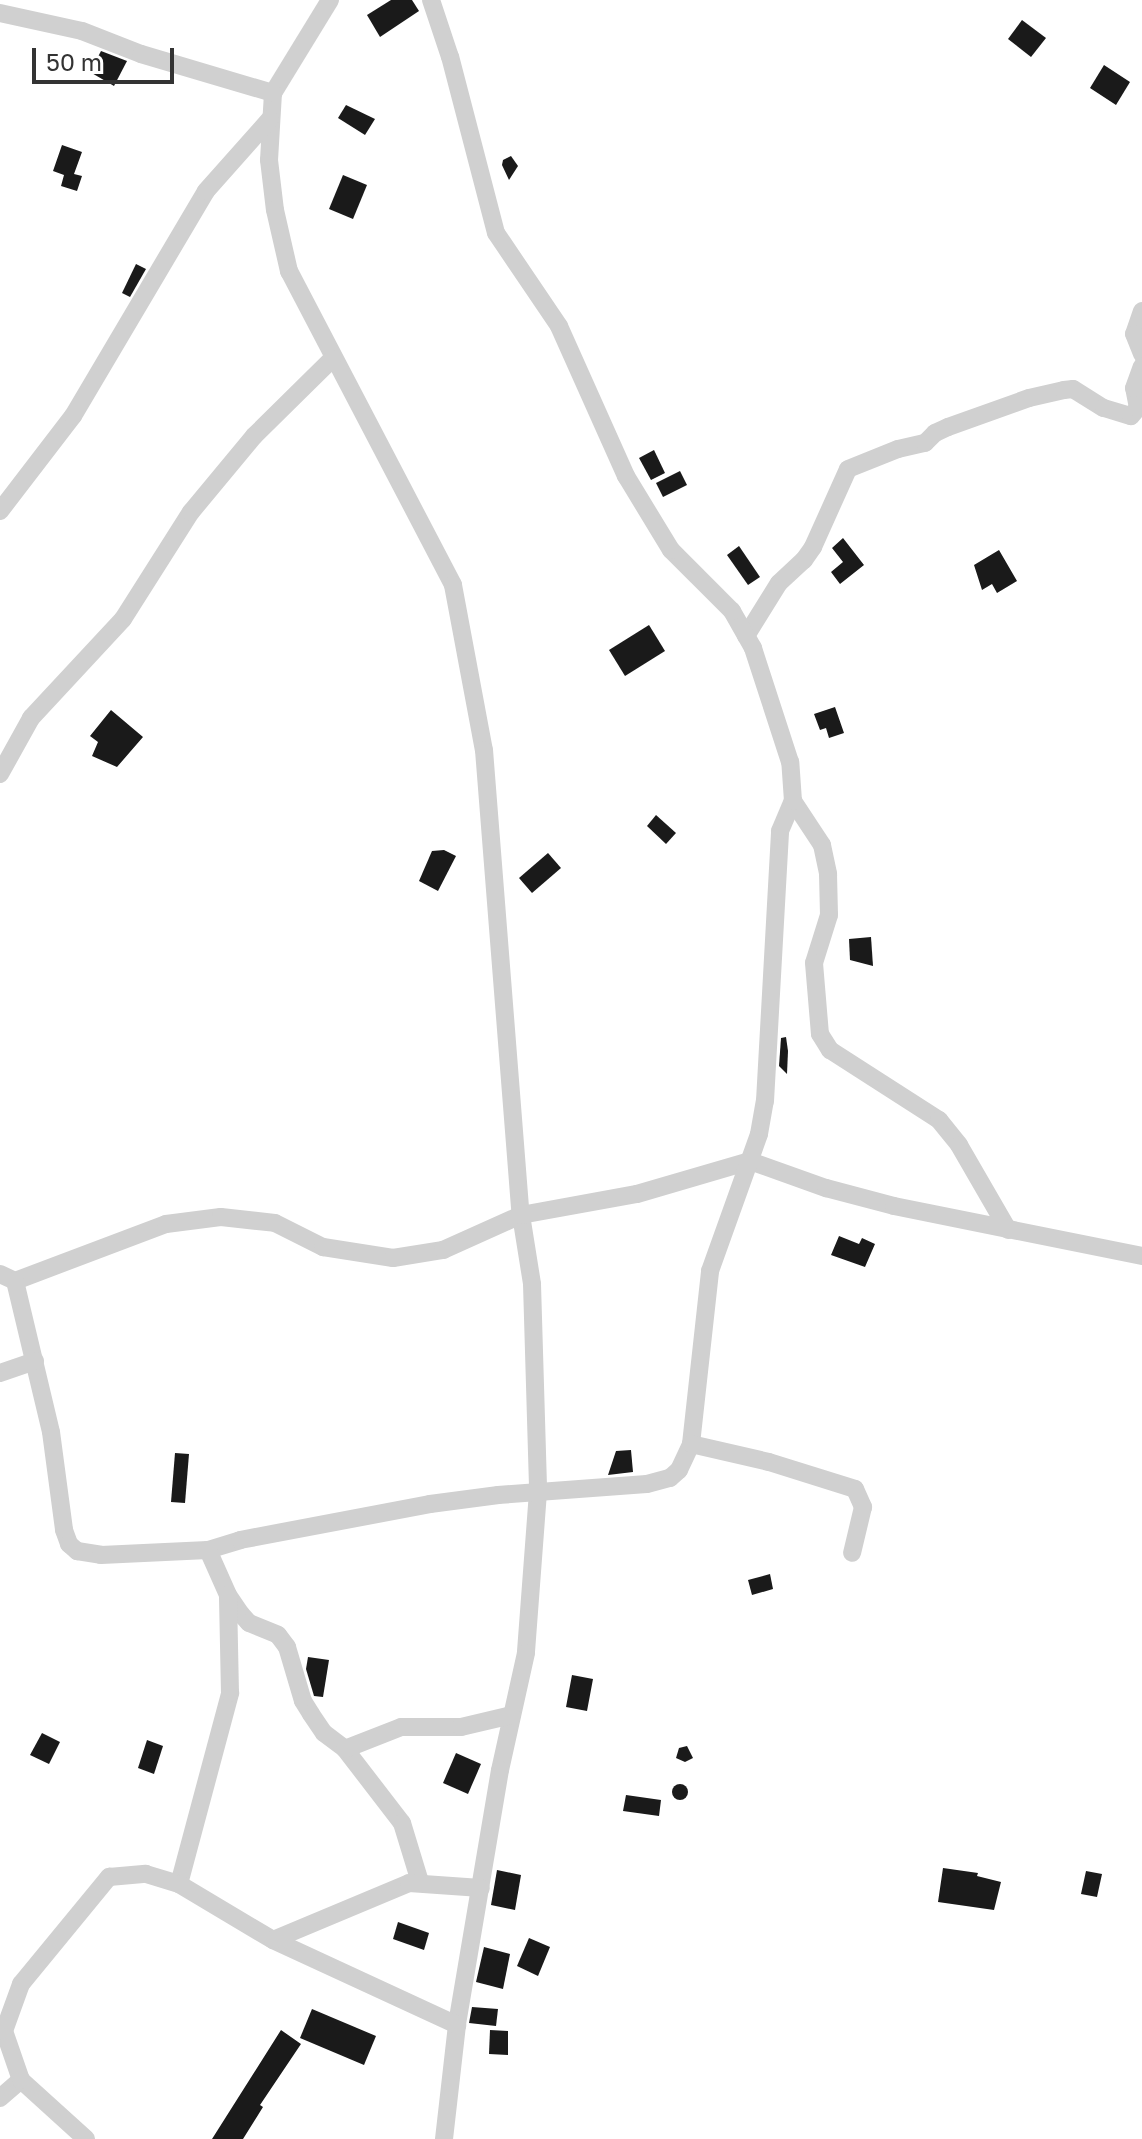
<!DOCTYPE html>
<html>
<head>
<meta charset="utf-8">
<style>
  body { margin:0 }
  #map { position:relative; width:1142px; height:2139px; overflow:hidden; background:#fff; font-family:"Golos Text",sans-serif }
  div>[style] { position:absolute }
  .building>* { inset:0; background:#1a1a1a }
  .round { border-radius:50% }
  .street>* { height:18px; margin:-9px; padding:0 9px; transform-origin:9px; border-radius:9px; background:#d0d0d0 }
  span { translate:-50% -50%; white-space:nowrap; text-align:center; line-height:1.15; -webkit-text-stroke:8px #fff; paint-order:stroke }
  .scale { position:absolute; left:32px; top:48px; width:142px; height:36px; box-sizing:border-box; border:4px solid #333; border-top:0; padding-left:10px; font-size:24px; line-height:28px; white-space:nowrap; color:#333; -webkit-text-stroke:6px #fff; paint-order:stroke }
</style>
</head>
<body>
<div id="map">
  <div class="building">
    <i style="clip-path:polygon(391px 0,412px 0,419px 11px,380px 37px,367px 15px)"></i>
    <i style="clip-path:polygon(1022px 20px,1046px 38px,1031px 57px,1008px 39px)"></i>
    <i style="clip-path:polygon(101px 51px,127px 61px,114px 86px,90px 72px)"></i>
    <i style="clip-path:polygon(1104px 65px,1130px 82px,1116px 105px,1090px 88px)"></i>
    <i style="clip-path:polygon(346px 105px,375px 119px,365px 135px,338px 118px)"></i>
    <i style="clip-path:polygon(62px 145px,82px 152px,74px 174px,82px 176px,77px 191px,61px 186px,64px 175px,53px 171px)"></i>
    <i style="clip-path:polygon(511px 156px,518px 166px,509px 180px,502px 165px,503px 160px)"></i>
    <i style="clip-path:polygon(343px 175px,367px 185px,353px 219px,329px 209px)"></i>
    <i style="clip-path:polygon(136px 264px,146px 269px,130px 297px,122px 293px)"></i>
    <i style="clip-path:polygon(654px 450px,665px 473px,651px 480px,639px 458px)"></i>
    <i style="clip-path:polygon(680px 471px,687px 485px,663px 497px,656px 483px)"></i>
    <i style="clip-path:polygon(843px 538px,864px 565px,840px 584px,831px 572px,843px 562px,832px 548px)"></i>
    <i style="clip-path:polygon(739px 546px,760px 577px,748px 585px,727px 555px)"></i>
    <i style="clip-path:polygon(999px 550px,1017px 581px,997px 593px,992px 584px,982px 590px,974px 565px)"></i>
    <i style="clip-path:polygon(649px 625px,665px 651px,625px 676px,609px 650px)"></i>
    <i style="clip-path:polygon(835px 707px,844px 733px,829px 738px,826px 728px,820px 730px,814px 714px)"></i>
    <i style="clip-path:polygon(111px 710px,143px 737px,117px 767px,92px 756px,98px 742px,90px 736px)"></i>
    <i style="clip-path:polygon(656px 815px,676px 833px,666px 844px,647px 826px)"></i>
    <i style="clip-path:polygon(444px 850px,456px 856px,438px 891px,419px 881px,432px 851px)"></i>
    <i style="clip-path:polygon(548px 853px,561px 868px,532px 893px,519px 878px)"></i>
    <i style="clip-path:polygon(871px 937px,873px 966px,850px 960px,849px 939px)"></i>
    <i style="clip-path:polygon(786px 1037px,788px 1051px,787px 1074px,779px 1066px,781px 1038px)"></i>
    <i style="clip-path:polygon(839px 1236px,859px 1244px,862px 1238px,875px 1244px,865px 1267px,831px 1255px)"></i>
    <i style="clip-path:polygon(631px 1450px,633px 1472px,608px 1475px,616px 1451px)"></i>
    <i style="clip-path:polygon(175px 1453px,189px 1454px,185px 1503px,171px 1502px)"></i>
    <i style="clip-path:polygon(770px 1574px,773px 1589px,752px 1595px,748px 1580px)"></i>
    <i style="clip-path:polygon(308px 1657px,329px 1660px,323px 1697px,314px 1696px,306px 1669px)"></i>
    <i style="clip-path:polygon(572px 1675px,593px 1679px,587px 1711px,566px 1707px)"></i>
    <i style="clip-path:polygon(42px 1733px,60px 1742px,49px 1764px,30px 1755px)"></i>
    <i style="clip-path:polygon(147px 1740px,163px 1746px,154px 1774px,138px 1768px)"></i>
    <i style="clip-path:polygon(687px 1746px,693px 1758px,685px 1762px,676px 1758px,679px 1748px)"></i>
    <i style="clip-path:polygon(456px 1753px,481px 1764px,468px 1794px,443px 1783px)"></i>
    <i class="round" style="left:672px;top:1784px;width:16px;height:16px"></i>
    <i style="clip-path:polygon(626px 1795px,661px 1800px,659px 1816px,623px 1811px)"></i>
    <i style="clip-path:polygon(943px 1868px,978px 1873px,977px 1876px,1001px 1882px,994px 1910px,938px 1902px)"></i>
    <i style="clip-path:polygon(497px 1870px,521px 1875px,515px 1910px,491px 1905px)"></i>
    <i style="clip-path:polygon(1086px 1871px,1102px 1874px,1097px 1897px,1081px 1894px)"></i>
    <i style="clip-path:polygon(398px 1922px,429px 1933px,424px 1950px,393px 1939px)"></i>
    <i style="clip-path:polygon(529px 1938px,550px 1947px,538px 1976px,517px 1966px)"></i>
    <i style="clip-path:polygon(484px 1947px,510px 1954px,503px 1989px,476px 1982px)"></i>
    <i style="clip-path:polygon(472px 2007px,498px 2009px,496px 2026px,469px 2023px)"></i>
    <i style="clip-path:polygon(312px 2009px,376px 2036px,364px 2065px,300px 2038px)"></i>
    <i style="clip-path:polygon(281px 2030px,301px 2044px,260px 2105px,263px 2107px,243px 2139px,212px 2139px)"></i>
    <i style="clip-path:polygon(490px 2030px,508px 2031px,508px 2055px,489px 2054px)"></i>
  </div>
  <div class="street">
    <i style="left:330px;top:0;width:109px;rotate:121.5deg"></i>
    <i style="left:273px;top:93px;width:67px;rotate:93.4deg"></i>
    <i style="left:269px;top:160px;width:50px;rotate:83.2deg"></i>
    <i style="left:275px;top:210px;width:63px;rotate:77.1deg"></i>
    <i style="left:289px;top:271px;width:354px;rotate:62.4deg"></i>
    <i style="left:453px;top:585px;width:168px;rotate:79.4deg"></i>
    <i style="left:484px;top:750px;width:466px;rotate:85.5deg"></i>
    <i style="left:521px;top:1215px;width:70px;rotate:80.9deg"></i>
    <i style="left:532px;top:1284px;width:208px;rotate:88.3deg"></i>
    <i style="left:538px;top:1492px;width:161px;rotate:94.3deg"></i>
    <i style="left:526px;top:1653px;width:120px;rotate:102.5deg"></i>
    <i style="left:500px;top:1770px;width:259px;rotate:99.6deg"></i>
    <i style="left:457px;top:2025px;width:115px;rotate:96.5deg"></i>
    <i style="left:0;top:13px;width:84px;rotate:12.4deg"></i>
    <i style="left:82px;top:31px;width:63px;rotate:21.3deg"></i>
    <i style="left:141px;top:54px;width:138px;rotate:16.5deg"></i>
    <i style="left:1142px;top:311px;width:24px;rotate:109deg"></i>
    <i style="left:1134px;top:334px;width:22px;rotate:68deg"></i>
    <i style="left:0;top:511px;width:120px;rotate:-52.5deg"></i>
    <i style="left:73px;top:416px;width:261px;rotate:-59.4deg"></i>
    <i style="left:206px;top:191px;width:96px;rotate:-48.4deg"></i>
    <i style="left:746px;top:636px;width:62px;rotate:-58.1deg"></i>
    <i style="left:779px;top:583px;width:34px;rotate:-43deg"></i>
    <i style="left:804px;top:560px;width:16px;rotate:-55deg"></i>
    <i style="left:813px;top:547px;width:85px;rotate:-65.8deg"></i>
    <i style="left:848px;top:469px;width:54px;rotate:-21.8deg"></i>
    <i style="left:898px;top:449px;width:28px;rotate:-13deg"></i>
    <i style="left:925px;top:443px;width:14px;rotate:-45deg"></i>
    <i style="left:935px;top:433px;width:14px;rotate:-25deg"></i>
    <i style="left:948px;top:427px;width:86px;rotate:-19.7deg"></i>
    <i style="left:1029px;top:398px;width:36px;rotate:-13deg"></i>
    <i style="left:1064px;top:390px;width:9px;rotate:-6deg"></i>
    <i style="left:1073px;top:389px;width:36px;rotate:32deg"></i>
    <i style="left:1104px;top:408px;width:28px;rotate:17deg"></i>
    <i style="left:1131px;top:416px;width:11px;rotate:-49deg"></i>
    <i style="left:1138px;top:408px;width:20px;rotate:-101deg"></i>
    <i style="left:1134px;top:388px;width:23px;rotate:-70deg"></i>
    <i style="left:0;top:774px;width:64px;rotate:-61deg"></i>
    <i style="left:31px;top:718px;width:135px;rotate:-47.1deg"></i>
    <i style="left:123px;top:619px;width:127px;rotate:-57.6deg"></i>
    <i style="left:191px;top:512px;width:99px;rotate:-50.3deg"></i>
    <i style="left:254px;top:436px;width:110px;rotate:-44.6deg"></i>
    <i style="left:793px;top:801px;width:53px;rotate:56.6deg"></i>
    <i style="left:822px;top:845px;width:30px;rotate:78deg"></i>
    <i style="left:828px;top:874px;width:41px;rotate:88.6deg"></i>
    <i style="left:829px;top:915px;width:50px;rotate:107.4deg"></i>
    <i style="left:814px;top:963px;width:71px;rotate:85.2deg"></i>
    <i style="left:820px;top:1034px;width:19px;rotate:58deg"></i>
    <i style="left:830px;top:1050px;width:130px;rotate:32.7deg"></i>
    <i style="left:939px;top:1120px;width:32px;rotate:51deg"></i>
    <i style="left:959px;top:1145px;width:98px;rotate:60deg"></i>
    <i style="left:0;top:1274px;width:17px;rotate:25deg"></i>
    <i style="left:15px;top:1281px;width:161px;rotate:-20.7deg"></i>
    <i style="left:166px;top:1224px;width:55px;rotate:-7.3deg"></i>
    <i style="left:221px;top:1217px;width:54px;rotate:6.3deg"></i>
    <i style="left:275px;top:1223px;width:54px;rotate:26.6deg"></i>
    <i style="left:323px;top:1247px;width:71px;rotate:8.9deg"></i>
    <i style="left:393px;top:1258px;width:51px;rotate:-9.1deg"></i>
    <i style="left:443px;top:1250px;width:85px;rotate:-24.2deg"></i>
    <i style="left:521px;top:1215px;width:118px;rotate:-10.3deg"></i>
    <i style="left:637px;top:1194px;width:118px;rotate:-16.3deg"></i>
    <i style="left:750px;top:1161px;width:81px;rotate:19.6deg"></i>
    <i style="left:826px;top:1188px;width:70px;rotate:14.8deg"></i>
    <i style="left:894px;top:1206px;width:253px;rotate:11.4deg"></i>
    <i style="left:15px;top:1281px;width:155px;rotate:76.6deg"></i>
    <i style="left:51px;top:1432px;width:99px;rotate:82.4deg"></i>
    <i style="left:64px;top:1530px;width:15px;rotate:70deg"></i>
    <i style="left:69px;top:1544px;width:11px;rotate:41deg"></i>
    <i style="left:77px;top:1551px;width:24px;rotate:9deg"></i>
    <i style="left:101px;top:1555px;width:107px;rotate:-2.7deg"></i>
    <i style="left:208px;top:1550px;width:34px;rotate:-17deg"></i>
    <i style="left:240px;top:1540px;width:193px;rotate:-10.7deg"></i>
    <i style="left:430px;top:1504px;width:69px;rotate:-7.5deg"></i>
    <i style="left:498px;top:1495px;width:149px;rotate:-4.2deg"></i>
    <i style="left:647px;top:1484px;width:24px;rotate:-15deg"></i>
    <i style="left:670px;top:1478px;width:12px;rotate:-42deg"></i>
    <i style="left:679px;top:1470px;width:29px;rotate:-65deg"></i>
    <i style="left:691px;top:1444px;width:174px;rotate:-83.7deg"></i>
    <i style="left:710px;top:1271px;width:145px;rotate:-70.3deg"></i>
    <i style="left:759px;top:1134px;width:34px;rotate:-80deg"></i>
    <i style="left:765px;top:1101px;width:270px;rotate:-86.8deg"></i>
    <i style="left:780px;top:831px;width:33px;rotate:-67deg"></i>
    <i style="left:793px;top:801px;width:39px;rotate:-94deg"></i>
    <i style="left:790px;top:762px;width:120px;rotate:-108deg"></i>
    <i style="left:753px;top:648px;width:43px;rotate:-119.6deg"></i>
    <i style="left:732px;top:611px;width:86px;rotate:-135deg"></i>
    <i style="left:671px;top:550px;width:87px;rotate:-121.3deg"></i>
    <i style="left:626px;top:476px;width:164px;rotate:-114.1deg"></i>
    <i style="left:559px;top:326px;width:112px;rotate:-124.1deg"></i>
    <i style="left:496px;top:233px;width:182px;rotate:-104.6deg"></i>
    <i style="left:450px;top:57px;width:60px;rotate:-108.4deg"></i>
    <i style="left:0;top:1373px;width:37px;rotate:-19deg"></i>
    <i style="left:691px;top:1444px;width:80px;rotate:13deg"></i>
    <i style="left:769px;top:1462px;width:90px;rotate:17.4deg"></i>
    <i style="left:855px;top:1489px;width:20px;rotate:66deg"></i>
    <i style="left:863px;top:1507px;width:47px;rotate:103.4deg"></i>
    <i style="left:208px;top:1550px;width:49px;rotate:66deg"></i>
    <i style="left:228px;top:1595px;width:23px;rotate:56deg"></i>
    <i style="left:241px;top:1614px;width:12px;rotate:48deg"></i>
    <i style="left:249px;top:1623px;width:31px;rotate:22deg"></i>
    <i style="left:278px;top:1635px;width:15px;rotate:53deg"></i>
    <i style="left:287px;top:1647px;width:56px;rotate:73.5deg"></i>
    <i style="left:303px;top:1701px;width:15px;rotate:58deg"></i>
    <i style="left:311px;top:1714px;width:23px;rotate:56deg"></i>
    <i style="left:324px;top:1733px;width:26px;rotate:37deg"></i>
    <i style="left:345px;top:1749px;width:93px;rotate:52.4deg"></i>
    <i style="left:402px;top:1823px;width:62px;rotate:73deg"></i>
    <i style="left:345px;top:1749px;width:60px;rotate:-21.4deg"></i>
    <i style="left:401px;top:1727px;width:60px"></i>
    <i style="left:461px;top:1727px;width:52px;rotate:-13.2deg"></i>
    <i style="left:179px;top:1884px;width:198px;rotate:-75deg"></i>
    <i style="left:230px;top:1693px;width:96px;rotate:-91.2deg"></i>
    <i style="left:273px;top:1940px;width:203px;rotate:24.8deg"></i>
    <i style="left:0;top:2098px;width:28px;rotate:-41deg"></i>
    <i style="left:86px;top:2139px;width:88px;rotate:-137.8deg"></i>
    <i style="left:21px;top:2080px;width:52px;rotate:-109.1deg"></i>
    <i style="left:4px;top:2031px;width:50px;rotate:-70.1deg"></i>
    <i style="left:21px;top:1984px;width:139px;rotate:-50.6deg"></i>
    <i style="left:109px;top:1877px;width:37px;rotate:-5deg"></i>
    <i style="left:146px;top:1874px;width:34px;rotate:17deg"></i>
    <i style="left:179px;top:1884px;width:109px;rotate:30.8deg"></i>
    <i style="left:273px;top:1940px;width:147px;rotate:-22.7deg"></i>
    <i style="left:409px;top:1883px;width:72px;rotate:4deg"></i>
  </div>
  <div class="scale">50 m</div>
</div>
</body>
</html>
